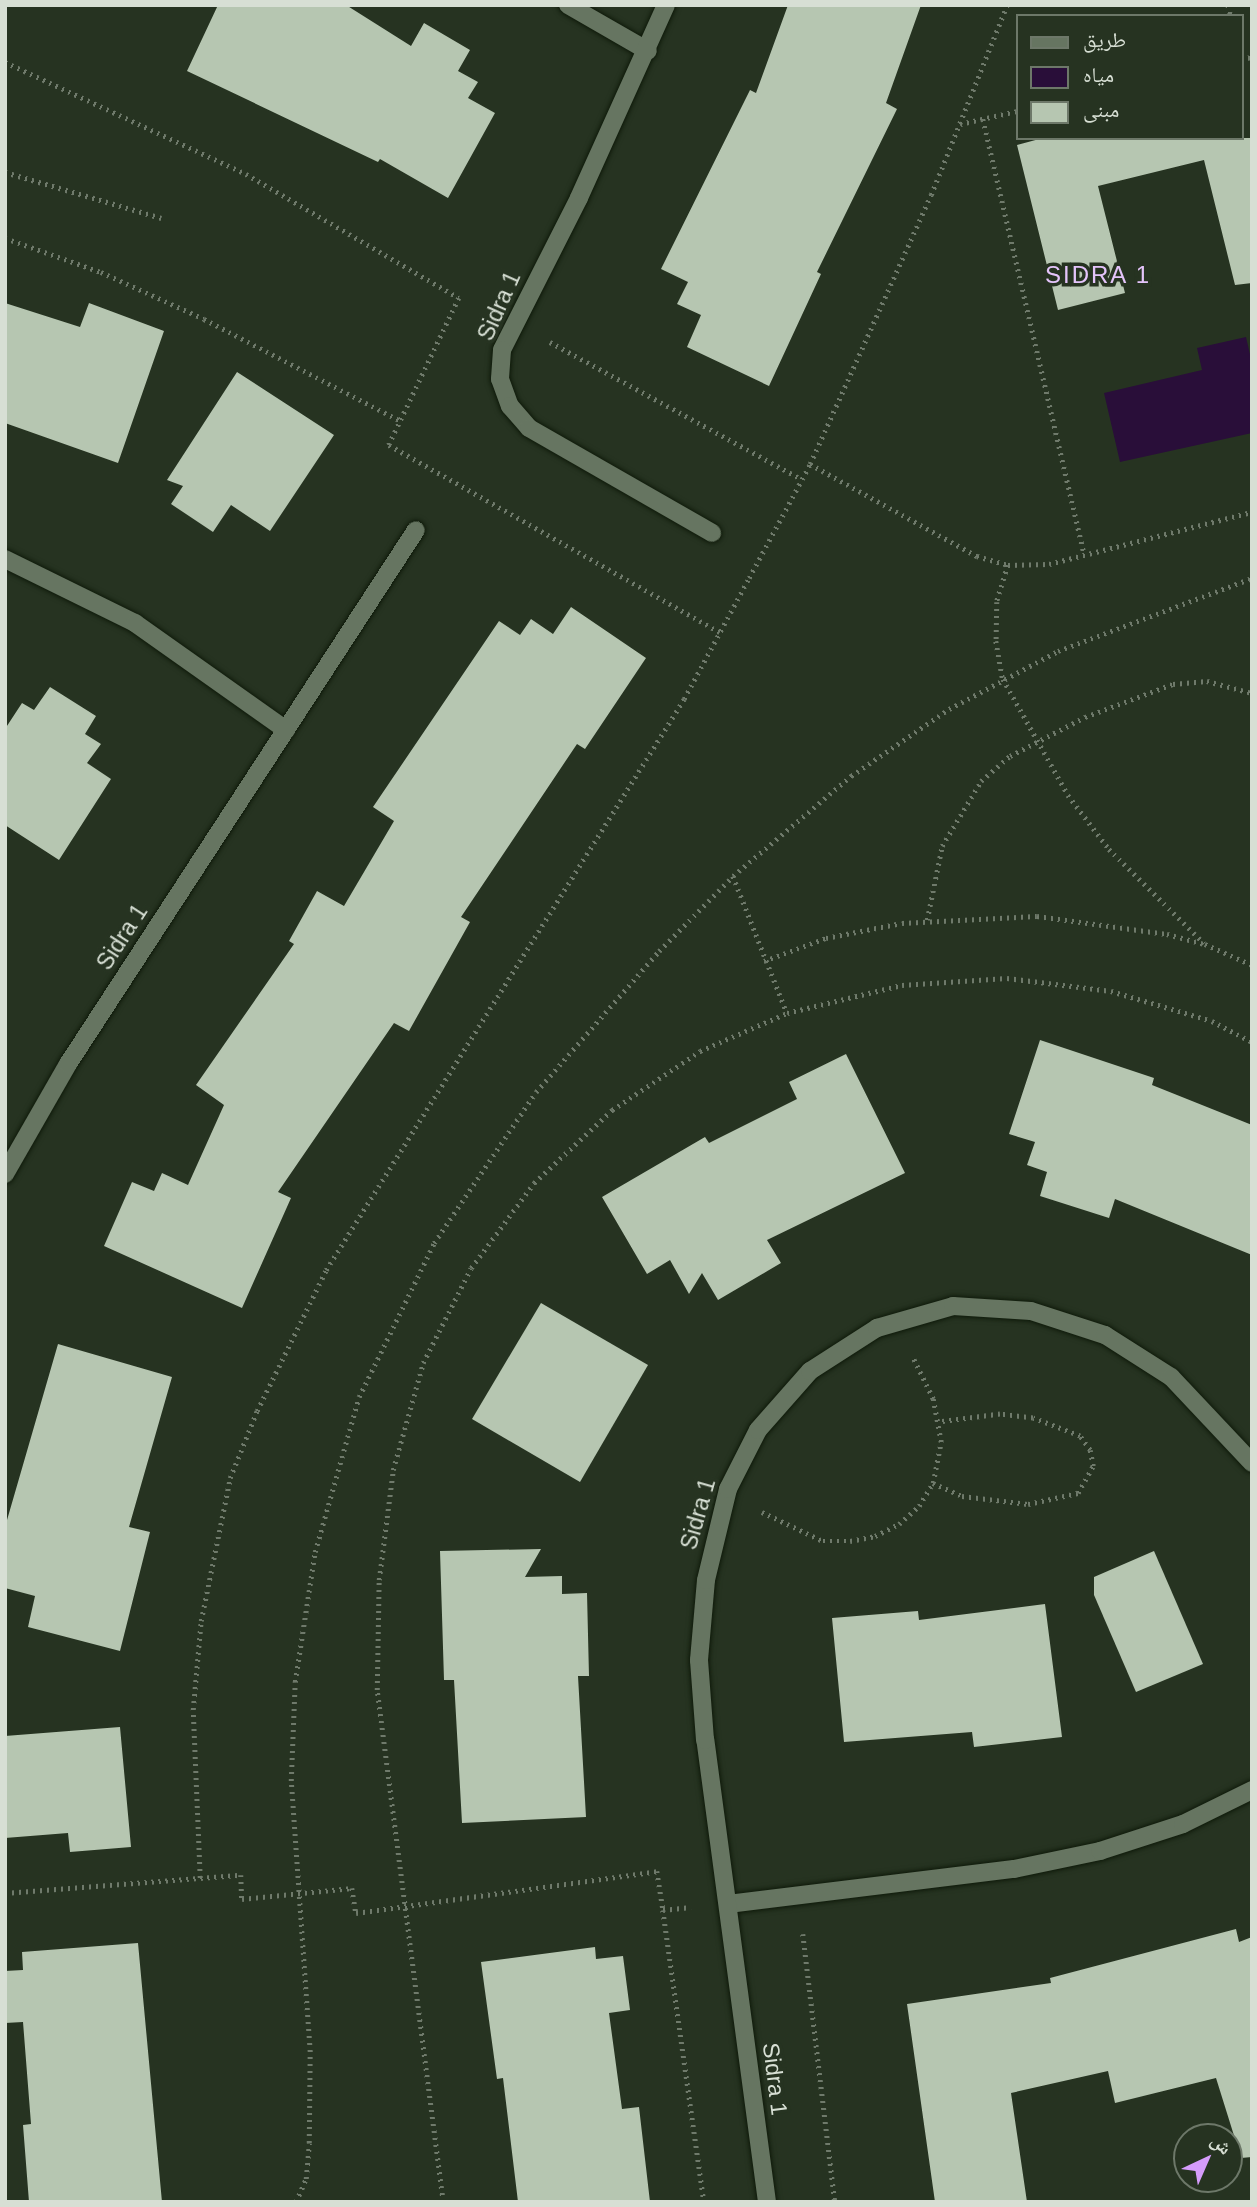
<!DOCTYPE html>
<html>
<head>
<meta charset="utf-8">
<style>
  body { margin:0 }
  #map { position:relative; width:1257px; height:2207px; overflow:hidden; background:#263321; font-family:Helvetica,"Noto Naskh Arabic",sans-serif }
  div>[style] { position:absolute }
  .water>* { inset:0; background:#290e39 }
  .building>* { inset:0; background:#b6c6b1 }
  .path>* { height:4.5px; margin-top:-2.25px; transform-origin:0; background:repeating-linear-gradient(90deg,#6f7a6b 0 2px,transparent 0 7px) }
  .roads { filter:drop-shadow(0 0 2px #0f1a0a) drop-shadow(0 0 2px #0f1a0a) }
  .street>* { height:18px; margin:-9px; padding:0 9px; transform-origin:9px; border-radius:9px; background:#667561 }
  span { translate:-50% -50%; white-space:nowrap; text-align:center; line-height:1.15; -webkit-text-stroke:7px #263321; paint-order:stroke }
  .street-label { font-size:23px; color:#d7dfd4 }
  .neighbourhood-label { font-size:24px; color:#e4c4fa; letter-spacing:2px }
  .frame { position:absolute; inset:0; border:7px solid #d7dfd4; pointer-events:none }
  .legend { position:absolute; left:1016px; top:14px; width:228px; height:126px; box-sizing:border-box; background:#263321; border:2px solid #6d7869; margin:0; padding:9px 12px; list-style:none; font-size:21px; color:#d7dfd4 }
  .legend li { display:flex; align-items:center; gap:14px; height:35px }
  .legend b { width:35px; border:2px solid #6d7869 }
  .north { position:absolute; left:1173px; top:2123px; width:70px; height:70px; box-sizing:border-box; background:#263321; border:2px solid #6d7869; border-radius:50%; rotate:44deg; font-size:19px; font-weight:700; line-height:28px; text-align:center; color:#d7dfd4 }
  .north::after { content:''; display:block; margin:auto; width:24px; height:32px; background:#d59cfb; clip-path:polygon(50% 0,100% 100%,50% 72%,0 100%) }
</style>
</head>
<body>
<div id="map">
  <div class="water">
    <i style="clip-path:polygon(1246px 337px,1252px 363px,1252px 433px,1120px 462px,1104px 393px,1202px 370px,1197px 348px)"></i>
  </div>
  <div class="building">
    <i style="clip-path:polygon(218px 5px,346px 5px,411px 46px,424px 23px,470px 50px,458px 71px,478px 82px,468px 98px,495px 113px,448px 198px,380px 159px,378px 162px,187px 71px)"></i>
    <i style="clip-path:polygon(788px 5px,921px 5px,886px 103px,897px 109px,817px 272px,821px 274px,769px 386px,687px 347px,701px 315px,677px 304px,688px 282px,661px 269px,750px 90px,756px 93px)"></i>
    <i style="clip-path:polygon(1043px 138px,1252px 138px,1252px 283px,1235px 285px,1204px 160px,1098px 186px,1125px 293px,1058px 310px,1017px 145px)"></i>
    <i style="clip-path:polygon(5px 303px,80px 327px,89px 303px,164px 331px,118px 463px,5px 423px)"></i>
    <i style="clip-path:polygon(237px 372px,334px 435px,270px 531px,231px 505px,213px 532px,171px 504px,183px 486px,167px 480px)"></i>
    <i style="clip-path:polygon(571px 607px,646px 658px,585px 749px,577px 744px,461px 917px,470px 922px,409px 1031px,394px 1023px,278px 1192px,291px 1198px,242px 1308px,104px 1246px,132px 1182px,154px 1191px,162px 1173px,188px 1185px,224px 1105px,196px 1085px,294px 944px,289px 941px,317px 891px,344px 906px,394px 821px,373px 807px,499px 621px,520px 635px,531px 619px,553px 634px)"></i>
    <i style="clip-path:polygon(50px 687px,96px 716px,85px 734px,101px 744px,87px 763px,111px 779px,59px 860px,5px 825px,5px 729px,22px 703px,34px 710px)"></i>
    <i style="clip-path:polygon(1040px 1040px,1154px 1078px,1152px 1085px,1252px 1125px,1252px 1255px,1115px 1199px,1109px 1218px,1040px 1196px,1047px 1172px,1027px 1165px,1035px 1142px,1009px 1134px)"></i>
    <i style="clip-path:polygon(846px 1054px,905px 1173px,767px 1240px,781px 1263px,718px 1300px,702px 1273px,689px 1294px,670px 1260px,647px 1274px,602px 1197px,705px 1137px,709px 1143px,797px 1099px,789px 1082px)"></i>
    <i style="clip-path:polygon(541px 1303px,648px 1365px,580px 1482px,472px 1419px)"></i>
    <i style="clip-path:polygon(58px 1344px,172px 1377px,129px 1527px,150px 1532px,120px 1651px,28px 1627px,35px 1596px,5px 1588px,5px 1527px)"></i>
    <i style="clip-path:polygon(541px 1549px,525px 1577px,562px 1576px,562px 1594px,587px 1593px,589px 1676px,578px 1676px,586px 1817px,462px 1823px,454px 1680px,444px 1680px,440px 1551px)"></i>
    <i style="clip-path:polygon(1154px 1551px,1203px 1664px,1136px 1692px,1094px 1595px,1094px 1577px)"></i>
    <i style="clip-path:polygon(1045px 1604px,1062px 1737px,974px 1747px,972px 1732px,844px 1742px,832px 1618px,918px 1611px,919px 1620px)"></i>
    <i style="clip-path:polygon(120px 1727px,131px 1847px,70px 1852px,68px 1833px,5px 1838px,5px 1736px)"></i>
    <i style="clip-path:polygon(1236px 1929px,1239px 1942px,1252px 1937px,1252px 2157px,1241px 2158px,1216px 2078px,1115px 2103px,1108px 2071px,1011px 2093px,1027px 2202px,935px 2202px,907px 2004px,1051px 1983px,1050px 1978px)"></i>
    <i style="clip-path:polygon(138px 1943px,162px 2202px,29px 2202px,23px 2125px,31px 2124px,23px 2022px,5px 2023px,5px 1971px,23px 1970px,22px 1952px)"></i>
    <i style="clip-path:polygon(595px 1947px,596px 1959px,623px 1956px,630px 2010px,609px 2013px,622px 2109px,639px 2107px,650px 2202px,518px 2202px,503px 2078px,497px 2079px,481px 1962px)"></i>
  </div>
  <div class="path">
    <i style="left:1228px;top:5px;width:11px;rotate:75deg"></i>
    <i style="left:1241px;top:59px;width:11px;rotate:-10deg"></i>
    <i style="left:5px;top:62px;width:266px;rotate:24.9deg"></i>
    <i style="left:246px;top:174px;width:246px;rotate:30.2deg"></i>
    <i style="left:459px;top:298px;width:163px;rotate:115.5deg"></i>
    <i style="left:389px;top:445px;width:380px;rotate:29.5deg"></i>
    <i style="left:983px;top:119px;width:447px;rotate:76.9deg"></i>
    <i style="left:960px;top:124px;width:58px;rotate:-12.8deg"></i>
    <i style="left:5px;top:172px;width:163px;rotate:16.4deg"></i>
    <i style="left:5px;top:238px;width:102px;rotate:19.5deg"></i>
    <i style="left:101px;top:272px;width:113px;rotate:24.5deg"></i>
    <i style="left:204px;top:319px;width:222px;rotate:27.4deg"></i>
    <i style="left:550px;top:342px;width:286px;rotate:28.6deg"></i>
    <i style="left:810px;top:464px;width:191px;rotate:28.9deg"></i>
    <i style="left:977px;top:556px;width:32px;rotate:16deg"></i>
    <i style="left:1008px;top:565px;width:41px;rotate:-1.4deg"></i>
    <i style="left:1049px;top:564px;width:210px;rotate:-14.4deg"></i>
    <i style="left:1008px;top:565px;width:39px;rotate:107deg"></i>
    <i style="left:997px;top:602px;width:39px;rotate:91deg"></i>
    <i style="left:996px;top:641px;width:39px;rotate:80deg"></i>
    <i style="left:1003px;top:679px;width:133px;rotate:60.7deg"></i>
    <i style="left:1068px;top:795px;width:68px;rotate:52.8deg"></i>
    <i style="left:1109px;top:849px;width:134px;rotate:44.7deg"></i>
    <i style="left:733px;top:876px;width:147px;rotate:68.5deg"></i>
    <i style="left:927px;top:920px;width:76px;rotate:-78.5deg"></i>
    <i style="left:942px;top:846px;width:76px;rotate:-59deg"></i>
    <i style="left:981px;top:781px;width:38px;rotate:-41deg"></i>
    <i style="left:1010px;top:756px;width:85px;rotate:-27.5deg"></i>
    <i style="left:1085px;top:717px;width:94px;rotate:-20.6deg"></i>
    <i style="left:1173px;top:684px;width:34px;rotate:-5deg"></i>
    <i style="left:1207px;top:681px;width:47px;rotate:14.9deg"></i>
    <i style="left:764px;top:961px;width:66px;rotate:-20.4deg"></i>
    <i style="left:826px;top:938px;width:77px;rotate:-11.2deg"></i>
    <i style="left:902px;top:923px;width:135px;rotate:-3deg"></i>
    <i style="left:1037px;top:916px;width:131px;rotate:7.9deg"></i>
    <i style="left:1167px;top:934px;width:39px;rotate:15deg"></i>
    <i style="left:1205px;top:944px;width:51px;rotate:24.1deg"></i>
    <i style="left:933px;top:1483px;width:32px;rotate:24deg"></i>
    <i style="left:962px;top:1496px;width:66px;rotate:6.9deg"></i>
    <i style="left:1028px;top:1504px;width:51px;rotate:-12.4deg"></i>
    <i style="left:1078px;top:1493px;width:31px;rotate:-61deg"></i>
    <i style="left:1093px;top:1466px;width:16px;rotate:-101deg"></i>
    <i style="left:1090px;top:1450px;width:17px;rotate:-126deg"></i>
    <i style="left:1080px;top:1436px;width:50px;rotate:-159deg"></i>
    <i style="left:1033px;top:1418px;width:33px;rotate:-173deg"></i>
    <i style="left:1000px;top:1414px;width:62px;rotate:172.5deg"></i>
    <i style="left:762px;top:1512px;width:68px;rotate:25.4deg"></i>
    <i style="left:823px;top:1541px;width:27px"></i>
    <i style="left:850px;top:1541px;width:25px;rotate:-11deg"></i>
    <i style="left:875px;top:1536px;width:27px;rotate:-27deg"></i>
    <i style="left:899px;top:1524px;width:27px;rotate:-42deg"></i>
    <i style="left:919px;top:1506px;width:27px;rotate:-59deg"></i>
    <i style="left:933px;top:1483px;width:42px;rotate:-79deg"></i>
    <i style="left:941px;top:1442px;width:44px;rotate:-100.5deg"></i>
    <i style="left:933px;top:1399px;width:48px;rotate:-116deg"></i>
    <i style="left:200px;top:1878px;width:168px;rotate:-92.4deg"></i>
    <i style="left:193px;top:1710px;width:89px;rotate:-84.9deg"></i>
    <i style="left:201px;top:1621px;width:146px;rotate:-78.5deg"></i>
    <i style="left:230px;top:1478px;width:72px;rotate:-68.1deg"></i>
    <i style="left:257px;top:1411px;width:157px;rotate:-63.9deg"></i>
    <i style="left:326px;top:1270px;width:674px;rotate:-57.91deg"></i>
    <i style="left:684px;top:699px;width:137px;rotate:-61.8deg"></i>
    <i style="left:749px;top:578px;width:129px;rotate:-61.8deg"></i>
    <i style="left:810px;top:464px;width:295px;rotate:-65.8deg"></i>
    <i style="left:931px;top:195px;width:205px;rotate:-68.2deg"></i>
    <i style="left:5px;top:1893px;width:237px;rotate:-4.4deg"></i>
    <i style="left:241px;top:1875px;width:24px;rotate:88deg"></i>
    <i style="left:242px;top:1899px;width:111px;rotate:-5.7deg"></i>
    <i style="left:352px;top:1888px;width:25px;rotate:81deg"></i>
    <i style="left:356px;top:1913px;width:304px;rotate:-7.9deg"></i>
    <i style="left:657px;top:1871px;width:39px;rotate:81deg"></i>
    <i style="left:663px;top:1910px;width:28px;rotate:-6deg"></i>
    <i style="left:663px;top:1910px;width:295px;rotate:82deg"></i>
    <i style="left:803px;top:1934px;width:270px;rotate:83.2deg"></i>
    <i style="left:296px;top:2202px;width:25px;rotate:-67deg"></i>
    <i style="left:306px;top:2179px;width:36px;rotate:-85deg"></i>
    <i style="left:309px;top:2143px;width:91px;rotate:-89.4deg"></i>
    <i style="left:310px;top:2052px;width:272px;rotate:-94deg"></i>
    <i style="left:291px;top:1781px;width:99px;rotate:-87.7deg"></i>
    <i style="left:295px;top:1682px;width:132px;rotate:-81.3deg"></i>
    <i style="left:315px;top:1552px;width:161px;rotate:-74.2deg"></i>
    <i style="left:359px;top:1397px;width:171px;rotate:-64deg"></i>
    <i style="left:434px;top:1243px;width:182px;rotate:-56deg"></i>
    <i style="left:536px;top:1092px;width:187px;rotate:-48.9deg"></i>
    <i style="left:659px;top:951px;width:105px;rotate:-45.4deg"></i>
    <i style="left:733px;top:876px;width:155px;rotate:-40.3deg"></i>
    <i style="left:851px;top:776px;width:119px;rotate:-34.4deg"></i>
    <i style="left:949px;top:709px;width:123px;rotate:-28deg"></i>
    <i style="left:1058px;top:651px;width:207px;rotate:-20.6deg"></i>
    <i style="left:443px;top:2202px;width:516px;rotate:-97.35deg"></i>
    <i style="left:377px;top:1690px;width:110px;rotate:-89deg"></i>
    <i style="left:379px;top:1580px;width:111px;rotate:-82.7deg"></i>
    <i style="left:393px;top:1470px;width:111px;rotate:-74.3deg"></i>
    <i style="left:423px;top:1363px;width:106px;rotate:-63.2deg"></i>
    <i style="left:471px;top:1268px;width:106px;rotate:-53.5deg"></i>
    <i style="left:534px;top:1183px;width:107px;rotate:-43.1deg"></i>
    <i style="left:612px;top:1110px;width:106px;rotate:-33.8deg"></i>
    <i style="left:700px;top:1051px;width:95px;rotate:-23.6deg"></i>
    <i style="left:787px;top:1013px;width:118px;rotate:-13.7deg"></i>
    <i style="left:902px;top:985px;width:105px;rotate:-3.8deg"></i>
    <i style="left:1007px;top:978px;width:105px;rotate:7.1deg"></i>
    <i style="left:1111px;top:991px;width:105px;rotate:16.5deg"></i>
    <i style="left:1212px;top:1021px;width:45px;rotate:27.7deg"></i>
  </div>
  <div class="roads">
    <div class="street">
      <i style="left:568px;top:5px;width:92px;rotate:29.9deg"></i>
      <i style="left:666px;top:5px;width:212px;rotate:114.3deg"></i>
      <i style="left:579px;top:198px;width:170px;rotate:116.9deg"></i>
      <i style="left:502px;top:350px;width:29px;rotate:94deg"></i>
      <i style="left:500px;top:379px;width:29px;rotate:70deg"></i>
      <i style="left:510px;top:406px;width:29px;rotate:49deg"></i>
      <i style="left:529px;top:428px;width:211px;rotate:29.8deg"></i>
      <i style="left:5px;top:559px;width:145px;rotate:26.2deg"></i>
      <i style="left:135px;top:623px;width:185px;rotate:35.3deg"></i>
      <i style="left:5px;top:1174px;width:127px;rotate:-60.2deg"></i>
      <i style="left:68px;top:1064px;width:637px;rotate:-56.91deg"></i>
      <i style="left:728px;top:1904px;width:288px;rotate:-7deg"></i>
      <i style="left:1014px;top:1869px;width:88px;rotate:-11.8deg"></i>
      <i style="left:1100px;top:1851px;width:87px;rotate:-18deg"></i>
      <i style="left:1183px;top:1824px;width:77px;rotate:-26.2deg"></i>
      <i style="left:767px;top:2202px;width:466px;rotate:-97.6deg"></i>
      <i style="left:705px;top:1740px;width:80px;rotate:-94.3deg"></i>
      <i style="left:699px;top:1660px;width:80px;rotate:-85deg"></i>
      <i style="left:706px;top:1580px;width:94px;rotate:-76.4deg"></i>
      <i style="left:728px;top:1489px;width:66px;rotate:-63deg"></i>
      <i style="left:758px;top:1430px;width:79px;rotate:-48.6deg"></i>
      <i style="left:810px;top:1371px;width:80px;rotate:-32.7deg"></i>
      <i style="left:877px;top:1328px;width:79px;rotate:-16.1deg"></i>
      <i style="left:953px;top:1306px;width:78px;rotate:3.7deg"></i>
      <i style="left:1031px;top:1311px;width:78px;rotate:18deg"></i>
      <i style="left:1105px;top:1335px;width:78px;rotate:32.5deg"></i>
      <i style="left:1171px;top:1377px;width:118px;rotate:46.7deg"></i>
    </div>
  </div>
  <div class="street-label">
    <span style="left:499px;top:306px;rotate:-66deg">Sidra 1</span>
    <span style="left:122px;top:937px;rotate:-57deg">Sidra 1</span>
    <span style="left:698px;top:1514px;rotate:-74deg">Sidra 1</span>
    <span style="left:775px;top:2079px;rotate:83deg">Sidra 1</span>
  </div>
  <div class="neighbourhood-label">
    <span style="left:1098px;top:275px">SIDRA 1</span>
  </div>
  <div class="frame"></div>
  <ul class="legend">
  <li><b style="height:9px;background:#667561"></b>طريق</li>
  <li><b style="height:19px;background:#290e39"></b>مياه</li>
  <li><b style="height:19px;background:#b6c6b1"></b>مبنى</li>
  </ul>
  <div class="north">ش</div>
</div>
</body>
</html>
